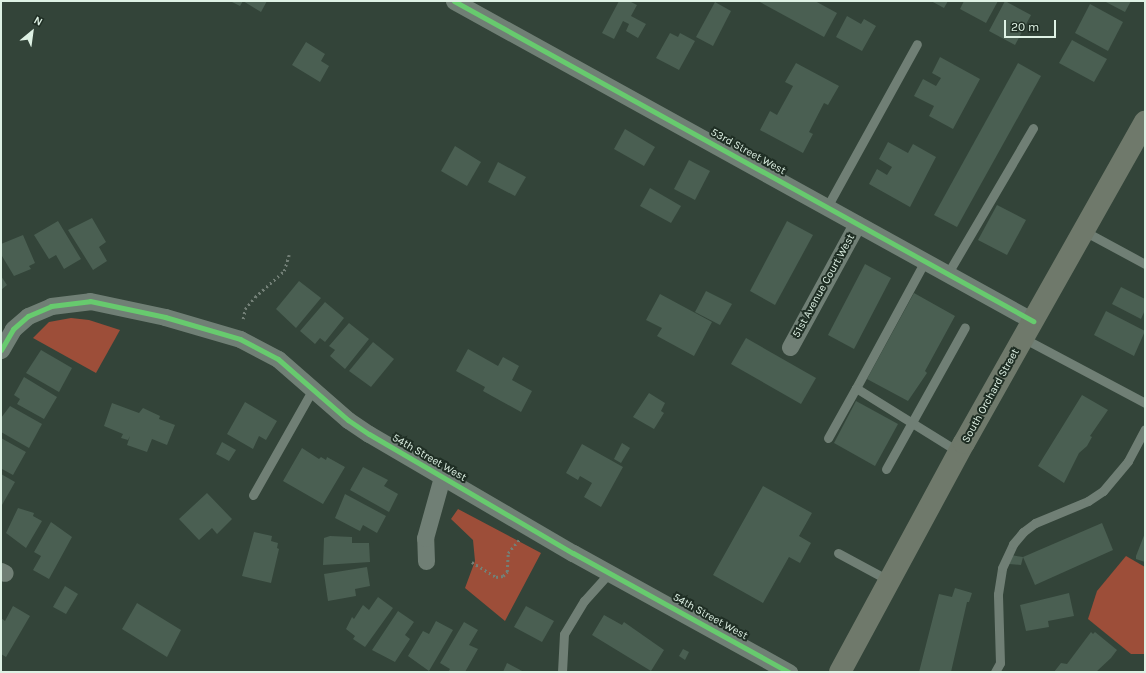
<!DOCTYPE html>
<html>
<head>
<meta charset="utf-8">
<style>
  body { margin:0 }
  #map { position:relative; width:1146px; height:673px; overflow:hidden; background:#334439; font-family:Karla,sans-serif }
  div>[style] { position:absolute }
  .green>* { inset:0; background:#9d4e39 }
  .building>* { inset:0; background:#4a5f52 }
  .path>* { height:2.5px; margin-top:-1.25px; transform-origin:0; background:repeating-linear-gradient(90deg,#738077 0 2px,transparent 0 5px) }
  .service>* { height:9px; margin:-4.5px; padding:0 4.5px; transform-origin:4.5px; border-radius:4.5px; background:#707f75 }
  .minor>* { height:17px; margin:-8.5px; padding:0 8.5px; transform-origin:8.5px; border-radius:8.5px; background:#707f75 }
  .primary>* { height:22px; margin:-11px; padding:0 11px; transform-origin:11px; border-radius:11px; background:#6f796b }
  .cycleway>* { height:5px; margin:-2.5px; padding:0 2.5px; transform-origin:2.5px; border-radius:2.5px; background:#67ca6e }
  span { translate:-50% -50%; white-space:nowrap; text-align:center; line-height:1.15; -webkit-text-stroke:4px #1f2e24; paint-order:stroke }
  .street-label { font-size:11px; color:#def1e4 }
  .frame { position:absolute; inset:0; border:2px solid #def1e4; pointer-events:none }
  .north { position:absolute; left:12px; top:12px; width:40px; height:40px; -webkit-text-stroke:3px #1f2e24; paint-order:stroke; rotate:29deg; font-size:11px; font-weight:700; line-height:16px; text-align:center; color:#def1e4 }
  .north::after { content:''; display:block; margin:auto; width:14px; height:18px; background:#def1e4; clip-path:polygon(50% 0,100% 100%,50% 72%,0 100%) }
  .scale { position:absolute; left:1004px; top:20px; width:52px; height:18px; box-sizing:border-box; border:2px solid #def1e4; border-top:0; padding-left:5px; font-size:12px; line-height:14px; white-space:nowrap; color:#def1e4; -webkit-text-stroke:3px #1f2e24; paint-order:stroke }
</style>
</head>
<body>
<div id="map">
  <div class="green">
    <i style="clip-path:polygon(71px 318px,89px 320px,120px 330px,96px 373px,33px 338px,49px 322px)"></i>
    <i style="clip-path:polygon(458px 509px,541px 553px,505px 621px,465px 588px,475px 561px,473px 540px,451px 519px)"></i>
    <i style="clip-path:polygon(1126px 556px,1145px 567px,1145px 654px,1131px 654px,1088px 619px,1097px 591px)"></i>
  </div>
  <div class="building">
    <i style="clip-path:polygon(230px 1px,267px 1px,261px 12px,243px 1px,240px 6px)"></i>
    <i style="clip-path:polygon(619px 1px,629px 1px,637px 5px,631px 16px,646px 24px,638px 38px,626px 31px,629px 24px,623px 21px,614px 39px,602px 33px)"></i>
    <i style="clip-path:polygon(758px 1px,815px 1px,837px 13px,824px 37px)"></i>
    <i style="clip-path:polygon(931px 1px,948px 1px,944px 8px)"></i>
    <i style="clip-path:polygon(964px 1px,998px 1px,986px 23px,960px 9px)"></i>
    <i style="clip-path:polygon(1005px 1px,1031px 15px,1015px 45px,989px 31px)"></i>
    <i style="clip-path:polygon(1104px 1px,1131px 1px,1125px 12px)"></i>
    <i style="clip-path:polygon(715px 2px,731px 11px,713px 46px,696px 37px)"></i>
    <i style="clip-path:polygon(1090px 4px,1123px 22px,1108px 51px,1075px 33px)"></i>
    <i style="clip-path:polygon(847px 16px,861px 24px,864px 19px,876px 26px,862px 51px,836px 37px)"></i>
    <i style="clip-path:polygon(670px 33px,678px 37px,680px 33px,695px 41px,679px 70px,656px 58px)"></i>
    <i style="clip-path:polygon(1072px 40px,1107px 59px,1094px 82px,1059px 63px)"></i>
    <i style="clip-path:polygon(306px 42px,325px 54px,321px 61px,329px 66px,320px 82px,292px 65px)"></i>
    <i style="clip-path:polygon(940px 57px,980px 79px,953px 129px,929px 116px,934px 106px,914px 96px,923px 79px,936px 86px,941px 78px,932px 73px)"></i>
    <i style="clip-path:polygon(796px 63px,839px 86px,828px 105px,824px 103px,809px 132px,813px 134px,803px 153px,760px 130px,770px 111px,777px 115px,793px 86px,785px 82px)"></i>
    <i style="clip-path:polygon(1018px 63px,1041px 76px,957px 227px,934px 215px)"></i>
    <i style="clip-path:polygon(625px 129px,655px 147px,644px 166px,614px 149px)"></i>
    <i style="clip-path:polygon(888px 142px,908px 153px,913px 144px,936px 157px,910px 207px,869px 184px,877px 169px,887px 175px,892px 167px,879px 159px)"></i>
    <i style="clip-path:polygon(455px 146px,481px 162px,467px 186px,441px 171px)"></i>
    <i style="clip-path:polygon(689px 160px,710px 171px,695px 200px,674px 189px)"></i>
    <i style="clip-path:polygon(498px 162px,526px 177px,515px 196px,488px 182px)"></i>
    <i style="clip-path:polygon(650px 188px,681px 206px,671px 223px,640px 206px)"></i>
    <i style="clip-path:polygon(997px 205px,1026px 220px,1007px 255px,978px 240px)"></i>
    <i style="clip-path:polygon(92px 218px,106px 242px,99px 247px,107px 261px,93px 270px,68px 230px)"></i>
    <i style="clip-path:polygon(58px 221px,81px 259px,64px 269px,56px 255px,49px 259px,34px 235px)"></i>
    <i style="clip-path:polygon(787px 221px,813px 235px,775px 305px,750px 291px)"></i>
    <i style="clip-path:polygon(23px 235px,35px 263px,29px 266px,31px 269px,14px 276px,2px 256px,1px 244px)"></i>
    <i style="clip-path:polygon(865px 264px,891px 278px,854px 349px,828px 335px)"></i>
    <i style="clip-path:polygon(1px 276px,7px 285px,1px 290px)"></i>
    <i style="clip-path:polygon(299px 281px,321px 298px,296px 328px,276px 309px)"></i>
    <i style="clip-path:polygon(1121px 287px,1145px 299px,1145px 310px,1141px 319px,1112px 304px)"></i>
    <i style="clip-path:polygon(706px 291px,732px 304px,720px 325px,695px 312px)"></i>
    <i style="clip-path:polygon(914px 293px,955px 316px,925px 371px,927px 373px,908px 401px,867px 379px)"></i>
    <i style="clip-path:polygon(660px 294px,712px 322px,694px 356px,657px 336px,662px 328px,646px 320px)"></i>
    <i style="clip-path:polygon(325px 302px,344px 318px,325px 342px,320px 338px,315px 344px,300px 331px)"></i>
    <i style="clip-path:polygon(1106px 311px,1145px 331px,1134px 356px,1094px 335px)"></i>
    <i style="clip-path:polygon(349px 323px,369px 339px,345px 369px,330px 356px,335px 350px,329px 346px)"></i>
    <i style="clip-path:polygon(746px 338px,816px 378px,801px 404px,731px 364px)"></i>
    <i style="clip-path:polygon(373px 342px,394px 359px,371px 387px,349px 371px)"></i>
    <i style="clip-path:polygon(468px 349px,498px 366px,503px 357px,519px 366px,512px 380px,532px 391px,521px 412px,483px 391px,485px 387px,456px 371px)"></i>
    <i style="clip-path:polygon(41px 350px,72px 368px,59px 392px,26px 373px)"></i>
    <i style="clip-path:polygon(24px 377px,57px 397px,44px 419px,17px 404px,20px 399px,14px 395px)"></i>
    <i style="clip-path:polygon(649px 393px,665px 403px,661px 411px,664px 413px,654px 429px,633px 417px)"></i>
    <i style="clip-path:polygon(1082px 395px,1108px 410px,1090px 436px,1092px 437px,1087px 446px,1079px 453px,1064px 483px,1038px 466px)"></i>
    <i style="clip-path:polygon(856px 401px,898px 424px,875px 466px,834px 443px)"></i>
    <i style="clip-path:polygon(245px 402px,277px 421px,266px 440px,259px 436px,253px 449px,227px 434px)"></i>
    <i style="clip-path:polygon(112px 403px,139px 413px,143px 408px,160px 416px,159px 419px,175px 425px,167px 445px,152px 439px,147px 452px,127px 445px,130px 436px,128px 440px,121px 438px,123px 434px,104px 426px)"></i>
    <i style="clip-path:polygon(10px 406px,42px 424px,29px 448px,1px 432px,1px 418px)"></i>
    <i style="clip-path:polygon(1px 438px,26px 452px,13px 475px,2px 469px,1px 471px)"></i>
    <i style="clip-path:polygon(222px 442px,236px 450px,229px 461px,216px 454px)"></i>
    <i style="clip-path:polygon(622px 443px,630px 448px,621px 463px,614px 459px)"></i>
    <i style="clip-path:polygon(582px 444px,623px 467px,601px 507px,584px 497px,592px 483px,580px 476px,578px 480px,566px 473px)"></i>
    <i style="clip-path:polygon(302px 448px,319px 459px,321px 457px,326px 460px,327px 457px,345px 467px,323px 504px,283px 481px)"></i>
    <i style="clip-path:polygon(363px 467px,388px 480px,384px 486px,398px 494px,389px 512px,350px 490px)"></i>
    <i style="clip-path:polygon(1px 474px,15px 482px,2px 505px,1px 504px)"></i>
    <i style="clip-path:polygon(763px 486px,812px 513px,799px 536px,811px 543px,800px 563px,789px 557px,763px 603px,713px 575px)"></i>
    <i style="clip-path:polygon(207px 493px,232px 519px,217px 534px,212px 528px,199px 540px,179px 519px)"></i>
    <i style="clip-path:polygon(345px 494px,386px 516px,377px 533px,363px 525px,360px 531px,356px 529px,335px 518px)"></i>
    <i style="clip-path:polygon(18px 508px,34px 513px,33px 516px,42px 521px,26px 548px,6px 533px)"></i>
    <i style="clip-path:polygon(51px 522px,72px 537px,49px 579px,33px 570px,41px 556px,34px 552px)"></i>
    <i style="clip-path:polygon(1102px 523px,1113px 550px,1035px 585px,1023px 557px)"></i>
    <i style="clip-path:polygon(254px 532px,272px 536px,271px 541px,278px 543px,277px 548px,279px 549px,271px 583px,242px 576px)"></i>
    <i style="clip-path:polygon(1145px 533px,1145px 562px,1136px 559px,1136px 556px)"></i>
    <i style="clip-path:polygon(330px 536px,352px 537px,352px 543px,369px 543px,370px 562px,323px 565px,324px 538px)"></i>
    <i style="clip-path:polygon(1010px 555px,1023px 557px,1021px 565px,1009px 564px)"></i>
    <i style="clip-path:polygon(367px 567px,370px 586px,355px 589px,356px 596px,328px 601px,324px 574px)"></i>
    <i style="clip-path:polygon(65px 586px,78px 594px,66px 614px,53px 607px)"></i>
    <i style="clip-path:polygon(955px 588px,972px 593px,969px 602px,967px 602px,951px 672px,919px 672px,939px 594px,952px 597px)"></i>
    <i style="clip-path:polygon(1069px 593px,1074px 616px,1048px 621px,1049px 627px,1026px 631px,1020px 605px)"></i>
    <i style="clip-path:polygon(378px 597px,393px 608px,365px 647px,353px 639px,355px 636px,346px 629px,352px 617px,354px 619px,363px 605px,369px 610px)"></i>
    <i style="clip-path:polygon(137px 603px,181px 630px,167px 657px,122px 629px)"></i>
    <i style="clip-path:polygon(13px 606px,30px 616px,6px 657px,1px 654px,1px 618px,5px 621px)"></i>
    <i style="clip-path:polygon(526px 606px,554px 621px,542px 642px,514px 627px)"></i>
    <i style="clip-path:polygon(398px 611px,414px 622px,405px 635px,410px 639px,395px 662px,372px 650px)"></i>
    <i style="clip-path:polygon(604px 615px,622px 625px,624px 622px,664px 650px,651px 671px,592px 635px)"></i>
    <i style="clip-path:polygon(436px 621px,453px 630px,429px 671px,408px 656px,423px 631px,429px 634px)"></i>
    <i style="clip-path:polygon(464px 622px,478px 630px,469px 645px,478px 649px,465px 672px,448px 672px,450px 669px,440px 663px)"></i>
    <i style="clip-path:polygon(1091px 632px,1093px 634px,1095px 632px,1117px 650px,1111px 658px,1096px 672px,1054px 672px,1061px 663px,1067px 664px)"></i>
    <i style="clip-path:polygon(683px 649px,689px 652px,685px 660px,679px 656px)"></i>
    <i style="clip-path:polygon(507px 663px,524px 672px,503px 672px)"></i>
  </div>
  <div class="path">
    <i style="left:243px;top:319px;width:10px;rotate:-79deg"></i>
    <i style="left:245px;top:309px;width:16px;rotate:-50deg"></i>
    <i style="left:255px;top:297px;width:39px;rotate:-42deg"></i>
    <i style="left:284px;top:271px;width:17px;rotate:-73deg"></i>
    <i style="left:472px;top:562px;width:28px;rotate:32deg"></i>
    <i style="left:496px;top:577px;width:7px;rotate:-8deg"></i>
    <i style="left:503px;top:576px;width:6px;rotate:-45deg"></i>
    <i style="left:507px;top:572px;width:19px;rotate:-87deg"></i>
    <i style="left:508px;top:553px;width:17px;rotate:-50deg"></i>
  </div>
  <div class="service">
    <i style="left:827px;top:207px;width:186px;rotate:-61.1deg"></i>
    <i style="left:1084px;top:231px;width:69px;rotate:28.4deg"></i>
    <i style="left:925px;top:261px;width:145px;rotate:118.5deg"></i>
    <i style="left:856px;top:388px;width:121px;rotate:31.9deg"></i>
    <i style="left:948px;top:273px;width:168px;rotate:-59.6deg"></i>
    <i style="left:1023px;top:338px;width:138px;rotate:28deg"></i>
    <i style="left:828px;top:438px;width:57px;rotate:-60.8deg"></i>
    <i style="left:886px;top:469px;width:162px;rotate:-60.9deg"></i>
    <i style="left:253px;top:495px;width:122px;rotate:-60.5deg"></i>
    <i style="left:838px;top:553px;width:59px;rotate:28.3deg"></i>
    <i style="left:562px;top:672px;width:38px;rotate:-87deg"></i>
    <i style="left:564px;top:634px;width:39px;rotate:-59deg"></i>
    <i style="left:584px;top:601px;width:38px;rotate:-48deg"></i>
    <i style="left:995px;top:672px;width:10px;rotate:-61deg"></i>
    <i style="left:1000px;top:663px;width:69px;rotate:-91.7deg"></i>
    <i style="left:998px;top:594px;width:26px;rotate:-81deg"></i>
    <i style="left:1002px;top:568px;width:26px;rotate:-65deg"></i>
    <i style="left:1013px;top:544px;width:16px;rotate:-50deg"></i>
    <i style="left:1023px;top:532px;width:15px;rotate:-37deg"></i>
    <i style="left:1035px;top:523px;width:57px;rotate:-22.5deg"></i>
    <i style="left:1088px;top:501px;width:18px;rotate:-34deg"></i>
    <i style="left:1103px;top:491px;width:39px;rotate:-50deg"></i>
    <i style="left:1128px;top:461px;width:36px;rotate:-62deg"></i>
  </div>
  <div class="minor">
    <i style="left:454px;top:1px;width:662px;rotate:28.93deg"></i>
    <i style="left:790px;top:347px;width:140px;rotate:-61.4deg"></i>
    <i style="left:1px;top:350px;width:24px;rotate:-60deg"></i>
    <i style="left:13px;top:329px;width:20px;rotate:-41deg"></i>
    <i style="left:28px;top:316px;width:25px;rotate:-23deg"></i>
    <i style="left:51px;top:306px;width:39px;rotate:-7deg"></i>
    <i style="left:90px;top:301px;width:77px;rotate:12deg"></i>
    <i style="left:165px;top:317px;width:78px;rotate:16.3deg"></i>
    <i style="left:240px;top:339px;width:43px;rotate:27.8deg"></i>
    <i style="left:278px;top:359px;width:93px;rotate:41.1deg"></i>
    <i style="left:348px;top:420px;width:25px;rotate:34deg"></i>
    <i style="left:369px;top:434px;width:236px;rotate:30.3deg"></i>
    <i style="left:573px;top:553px;width:247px;rotate:28.9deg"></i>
    <i style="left:426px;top:561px;width:23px;rotate:-92deg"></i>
    <i style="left:425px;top:538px;width:63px;rotate:-74.4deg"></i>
    <i style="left:1px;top:571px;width:4px;rotate:27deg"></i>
  </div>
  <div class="primary">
    <i style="left:840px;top:672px;width:260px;rotate:-61.6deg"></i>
    <i style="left:964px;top:443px;width:369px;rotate:-60.6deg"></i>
  </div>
  <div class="cycleway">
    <i style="left:454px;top:1px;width:662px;rotate:28.93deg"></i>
    <i style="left:1px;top:350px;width:24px;rotate:-60deg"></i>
    <i style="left:13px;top:329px;width:20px;rotate:-41deg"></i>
    <i style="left:28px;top:316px;width:25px;rotate:-23deg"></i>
    <i style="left:51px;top:306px;width:39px;rotate:-7deg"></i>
    <i style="left:90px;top:301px;width:77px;rotate:12deg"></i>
    <i style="left:165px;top:317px;width:78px;rotate:16.3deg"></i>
    <i style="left:240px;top:339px;width:43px;rotate:27.8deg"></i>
    <i style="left:278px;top:359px;width:93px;rotate:41.1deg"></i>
    <i style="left:348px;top:420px;width:25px;rotate:34deg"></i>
    <i style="left:369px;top:434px;width:236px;rotate:30.3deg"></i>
    <i style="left:573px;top:553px;width:247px;rotate:28.9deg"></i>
  </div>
  <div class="street-label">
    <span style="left:748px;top:152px;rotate:29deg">53rd Street West</span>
    <span style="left:824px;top:286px;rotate:-61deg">51st Avenue Court West</span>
    <span style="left:991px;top:396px;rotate:-61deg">South Orchard Street</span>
    <span style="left:429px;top:458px;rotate:30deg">54th Street West</span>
    <span style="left:710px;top:617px;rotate:29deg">54th Street West</span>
  </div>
  <div class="frame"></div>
  <div class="north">N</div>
  <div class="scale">20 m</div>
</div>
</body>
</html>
